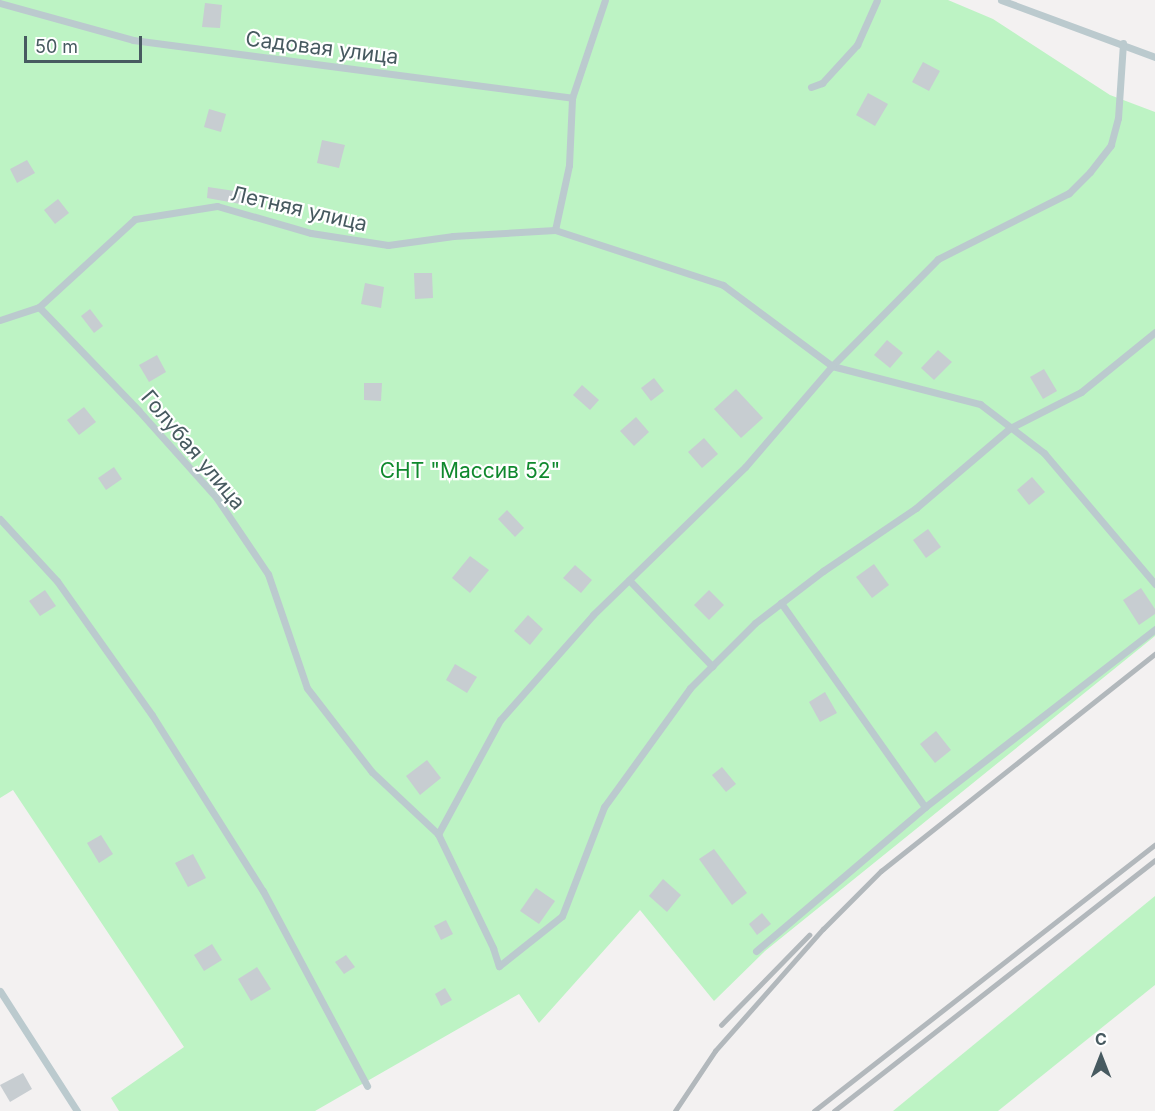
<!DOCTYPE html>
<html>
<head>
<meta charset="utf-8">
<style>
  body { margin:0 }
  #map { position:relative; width:1155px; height:1111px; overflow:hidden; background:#f3f1f1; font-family:Inter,sans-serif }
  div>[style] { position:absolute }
  .green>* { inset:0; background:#bdf3c4 }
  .building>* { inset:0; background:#c7cdd1 }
  .service>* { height:7px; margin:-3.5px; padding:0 3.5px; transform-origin:3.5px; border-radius:3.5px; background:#bbcace }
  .rail>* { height:4.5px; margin:-2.25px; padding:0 2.25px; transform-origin:2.25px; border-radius:2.25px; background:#b2b8bc }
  span { translate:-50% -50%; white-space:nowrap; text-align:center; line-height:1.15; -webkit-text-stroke:4.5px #fff; paint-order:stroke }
  .street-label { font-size:21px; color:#475a60 }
  .park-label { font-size:21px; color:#10892e }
  .north { position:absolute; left:1071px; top:1027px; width:60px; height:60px; -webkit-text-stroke:4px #fff; paint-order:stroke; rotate:0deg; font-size:16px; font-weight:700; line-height:24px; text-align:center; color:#475a60 }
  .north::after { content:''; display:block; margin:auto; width:21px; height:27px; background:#475a60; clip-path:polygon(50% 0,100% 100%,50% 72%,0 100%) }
  .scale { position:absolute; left:24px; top:36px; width:118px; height:27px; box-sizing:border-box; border:3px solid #475a60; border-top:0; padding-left:8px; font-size:18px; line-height:21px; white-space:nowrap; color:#475a60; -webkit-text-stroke:4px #fff; paint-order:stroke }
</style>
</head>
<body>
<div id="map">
  <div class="green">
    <i style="clip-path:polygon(0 0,948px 0,993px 19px,1110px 95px,1155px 112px,1155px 636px,765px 951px,714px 1001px,640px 910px,539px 1023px,519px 994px,315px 1111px,119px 1111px,111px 1098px,184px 1047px,13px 790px,0 798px)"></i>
    <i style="clip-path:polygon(1155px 896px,1155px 985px,998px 1111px,893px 1111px)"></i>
  </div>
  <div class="building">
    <i style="clip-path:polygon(205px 3px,222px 5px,220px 28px,202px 27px)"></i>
    <i style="clip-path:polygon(923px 62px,940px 71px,929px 91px,912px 82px)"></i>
    <i style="clip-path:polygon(868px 93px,888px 104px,875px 126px,856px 115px)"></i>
    <i style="clip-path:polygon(209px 109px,226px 114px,221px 132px,204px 127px)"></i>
    <i style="clip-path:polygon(322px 140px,345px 145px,339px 168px,317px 163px)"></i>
    <i style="clip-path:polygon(27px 160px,35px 173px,17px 183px,10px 169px)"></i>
    <i style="clip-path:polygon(208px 187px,248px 193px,246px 205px,207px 198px)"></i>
    <i style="clip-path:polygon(58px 199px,69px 213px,55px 224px,44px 210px)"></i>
    <i style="clip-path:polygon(414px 273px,432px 273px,433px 298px,415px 299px)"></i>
    <i style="clip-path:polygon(365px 283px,384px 287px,381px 308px,361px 304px)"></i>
    <i style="clip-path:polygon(90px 309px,103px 326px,94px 333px,81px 316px)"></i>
    <i style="clip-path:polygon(887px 340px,903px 353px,890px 368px,874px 355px)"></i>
    <i style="clip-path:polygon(938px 350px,952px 362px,934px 380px,921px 368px)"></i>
    <i style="clip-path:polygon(157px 355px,166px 372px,149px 382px,139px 365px)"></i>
    <i style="clip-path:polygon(1044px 369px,1057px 391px,1043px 399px,1030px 377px)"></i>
    <i style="clip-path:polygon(654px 378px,664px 391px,651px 401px,641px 388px)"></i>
    <i style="clip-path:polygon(364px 383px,382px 383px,381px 401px,364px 400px)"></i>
    <i style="clip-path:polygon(582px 385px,599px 400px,590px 410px,573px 395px)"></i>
    <i style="clip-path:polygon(736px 389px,763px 418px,741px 438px,714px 409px)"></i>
    <i style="clip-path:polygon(84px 407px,96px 422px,79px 435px,67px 420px)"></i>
    <i style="clip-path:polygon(636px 417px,649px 432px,634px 446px,620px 431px)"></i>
    <i style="clip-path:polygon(704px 438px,718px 454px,702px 468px,688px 452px)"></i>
    <i style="clip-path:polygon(114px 467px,122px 479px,106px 490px,98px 478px)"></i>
    <i style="clip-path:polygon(1032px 477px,1045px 492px,1029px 505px,1017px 490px)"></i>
    <i style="clip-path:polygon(507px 510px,524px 528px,515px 537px,498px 519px)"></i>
    <i style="clip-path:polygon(928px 529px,941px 547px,926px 558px,913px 540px)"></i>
    <i style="clip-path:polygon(470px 556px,489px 570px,470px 593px,452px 578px)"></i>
    <i style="clip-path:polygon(874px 564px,889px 585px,872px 598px,856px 577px)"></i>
    <i style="clip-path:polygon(575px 565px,592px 580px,581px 593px,563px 578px)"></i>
    <i style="clip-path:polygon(1141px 588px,1155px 609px,1155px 614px,1139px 625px,1123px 600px)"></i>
    <i style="clip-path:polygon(45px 590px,56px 606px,40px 616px,29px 601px)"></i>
    <i style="clip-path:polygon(709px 590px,724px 605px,709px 620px,694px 605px)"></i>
    <i style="clip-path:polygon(528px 615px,543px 629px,530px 645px,514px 631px)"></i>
    <i style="clip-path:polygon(455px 664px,477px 677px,467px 693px,446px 680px)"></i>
    <i style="clip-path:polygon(825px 692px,837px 713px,820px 722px,809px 702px)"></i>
    <i style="clip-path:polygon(936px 731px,951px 750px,935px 763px,920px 744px)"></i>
    <i style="clip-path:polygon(427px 760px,441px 778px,420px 795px,406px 776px)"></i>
    <i style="clip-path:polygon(722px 767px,736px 784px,726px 792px,712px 775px)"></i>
    <i style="clip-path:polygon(101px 835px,113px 854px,99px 863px,87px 843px)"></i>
    <i style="clip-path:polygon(714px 849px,747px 893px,732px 905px,699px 859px)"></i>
    <i style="clip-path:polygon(193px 854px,206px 878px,188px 887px,175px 863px)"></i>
    <i style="clip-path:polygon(663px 879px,681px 895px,667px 912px,649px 896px)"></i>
    <i style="clip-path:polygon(536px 888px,555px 901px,539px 924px,520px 911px)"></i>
    <i style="clip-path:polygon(762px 913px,771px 924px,757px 935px,749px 924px)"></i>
    <i style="clip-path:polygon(446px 920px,453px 934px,441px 940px,434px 926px)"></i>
    <i style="clip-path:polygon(212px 944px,222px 960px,204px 971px,194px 955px)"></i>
    <i style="clip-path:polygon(346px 955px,355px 967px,344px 974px,335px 962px)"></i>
    <i style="clip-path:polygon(257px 967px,271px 989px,251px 1001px,238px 979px)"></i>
    <i style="clip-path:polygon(445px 988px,452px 1000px,441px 1006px,435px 994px)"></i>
    <i style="clip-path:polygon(23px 1073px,32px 1089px,10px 1102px,0 1085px)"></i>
  </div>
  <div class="service">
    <i style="left:1001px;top:0;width:164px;rotate:20.3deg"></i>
    <i style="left:0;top:3px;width:138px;rotate:15.5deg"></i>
    <i style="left:133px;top:40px;width:443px;rotate:7.5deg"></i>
    <i style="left:1123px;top:43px;width:75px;rotate:93.8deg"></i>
    <i style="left:1118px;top:118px;width:28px;rotate:105deg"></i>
    <i style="left:1111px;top:145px;width:34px;rotate:128deg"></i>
    <i style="left:1090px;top:172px;width:30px;rotate:135deg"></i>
    <i style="left:1069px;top:193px;width:147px;rotate:153.3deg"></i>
    <i style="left:938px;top:259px;width:151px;rotate:134.7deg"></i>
    <i style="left:832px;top:366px;width:153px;rotate:14.4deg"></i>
    <i style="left:980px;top:404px;width:81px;rotate:37.4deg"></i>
    <i style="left:1044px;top:453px;width:172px;rotate:49.7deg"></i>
    <i style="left:811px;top:87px;width:12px;rotate:-20deg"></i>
    <i style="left:822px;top:83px;width:52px;rotate:-47.4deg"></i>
    <i style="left:857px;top:45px;width:49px;rotate:-66deg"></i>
    <i style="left:555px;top:230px;width:66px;rotate:-77.8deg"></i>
    <i style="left:569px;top:165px;width:67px;rotate:-87.4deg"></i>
    <i style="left:572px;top:98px;width:103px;rotate:-71.4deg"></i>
    <i style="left:39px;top:307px;width:144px;rotate:46.1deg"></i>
    <i style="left:139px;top:411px;width:115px;rotate:48.2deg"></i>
    <i style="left:216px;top:497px;width:93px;rotate:56deg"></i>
    <i style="left:268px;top:574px;width:120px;rotate:71.1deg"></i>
    <i style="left:307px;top:688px;width:106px;rotate:52.3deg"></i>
    <i style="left:372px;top:772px;width:91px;rotate:43.2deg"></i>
    <i style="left:0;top:320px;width:41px;rotate:-18.4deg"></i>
    <i style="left:39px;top:307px;width:130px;rotate:-42.5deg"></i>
    <i style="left:135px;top:219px;width:83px;rotate:-9deg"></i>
    <i style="left:217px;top:206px;width:98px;rotate:16deg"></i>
    <i style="left:311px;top:233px;width:78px;rotate:8.9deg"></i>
    <i style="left:388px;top:245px;width:66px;rotate:-7.9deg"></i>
    <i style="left:453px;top:236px;width:102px;rotate:-3.4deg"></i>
    <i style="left:555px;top:230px;width:177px;rotate:18.1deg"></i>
    <i style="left:723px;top:285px;width:136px;rotate:36.6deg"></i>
    <i style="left:832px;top:366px;width:133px;rotate:130.7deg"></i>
    <i style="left:745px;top:467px;width:212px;rotate:135.8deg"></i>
    <i style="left:593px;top:615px;width:140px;rotate:131.5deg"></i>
    <i style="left:500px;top:720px;width:130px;rotate:118.5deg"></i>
    <i style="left:438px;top:834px;width:127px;rotate:64.2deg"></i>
    <i style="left:493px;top:948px;width:19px;rotate:72deg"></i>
    <i style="left:499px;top:966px;width:80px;rotate:-38.4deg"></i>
    <i style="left:562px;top:916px;width:117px;rotate:-68.9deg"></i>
    <i style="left:604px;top:807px;width:147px;rotate:-54.1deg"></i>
    <i style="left:690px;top:688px;width:92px;rotate:-45deg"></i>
    <i style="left:755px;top:623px;width:86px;rotate:-37.4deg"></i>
    <i style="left:823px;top:571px;width:112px;rotate:-34.1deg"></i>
    <i style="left:916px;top:508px;width:123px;rotate:-40.4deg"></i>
    <i style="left:1010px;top:428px;width:80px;rotate:-26.9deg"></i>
    <i style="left:1081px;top:392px;width:95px;rotate:-39deg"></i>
    <i style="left:0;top:519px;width:84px;rotate:47.4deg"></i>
    <i style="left:57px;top:581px;width:164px;rotate:54.7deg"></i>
    <i style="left:152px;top:715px;width:208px;rotate:57.8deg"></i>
    <i style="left:263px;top:891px;width:221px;rotate:61.9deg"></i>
    <i style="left:629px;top:580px;width:120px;rotate:46deg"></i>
    <i style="left:925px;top:807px;width:291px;rotate:-37.7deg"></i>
    <i style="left:756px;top:951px;width:222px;rotate:-40.4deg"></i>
    <i style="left:925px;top:807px;width:250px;rotate:-125.2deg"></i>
    <i style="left:0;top:991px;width:143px;rotate:57.3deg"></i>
  </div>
  <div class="rail">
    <i style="left:721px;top:1025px;width:126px;rotate:-45.6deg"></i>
    <i style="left:675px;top:1111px;width:72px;rotate:-56.3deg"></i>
    <i style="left:715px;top:1051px;width:163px;rotate:-48.5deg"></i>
    <i style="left:823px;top:929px;width:82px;rotate:-45deg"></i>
    <i style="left:881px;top:871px;width:350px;rotate:-38.4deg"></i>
    <i style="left:814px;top:1111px;width:432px;rotate:-38deg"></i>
    <i style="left:834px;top:1111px;width:407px;rotate:-38deg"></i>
  </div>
  <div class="street-label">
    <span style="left:322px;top:48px;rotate:7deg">Садовая улица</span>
    <span style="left:299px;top:209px;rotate:13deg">Летняя улица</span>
    <span style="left:193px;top:450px;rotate:50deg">Голубая улица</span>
  </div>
  <div class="park-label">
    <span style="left:470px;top:471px">СНТ "Массив 52"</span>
  </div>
  <div class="north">С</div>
  <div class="scale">50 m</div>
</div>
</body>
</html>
